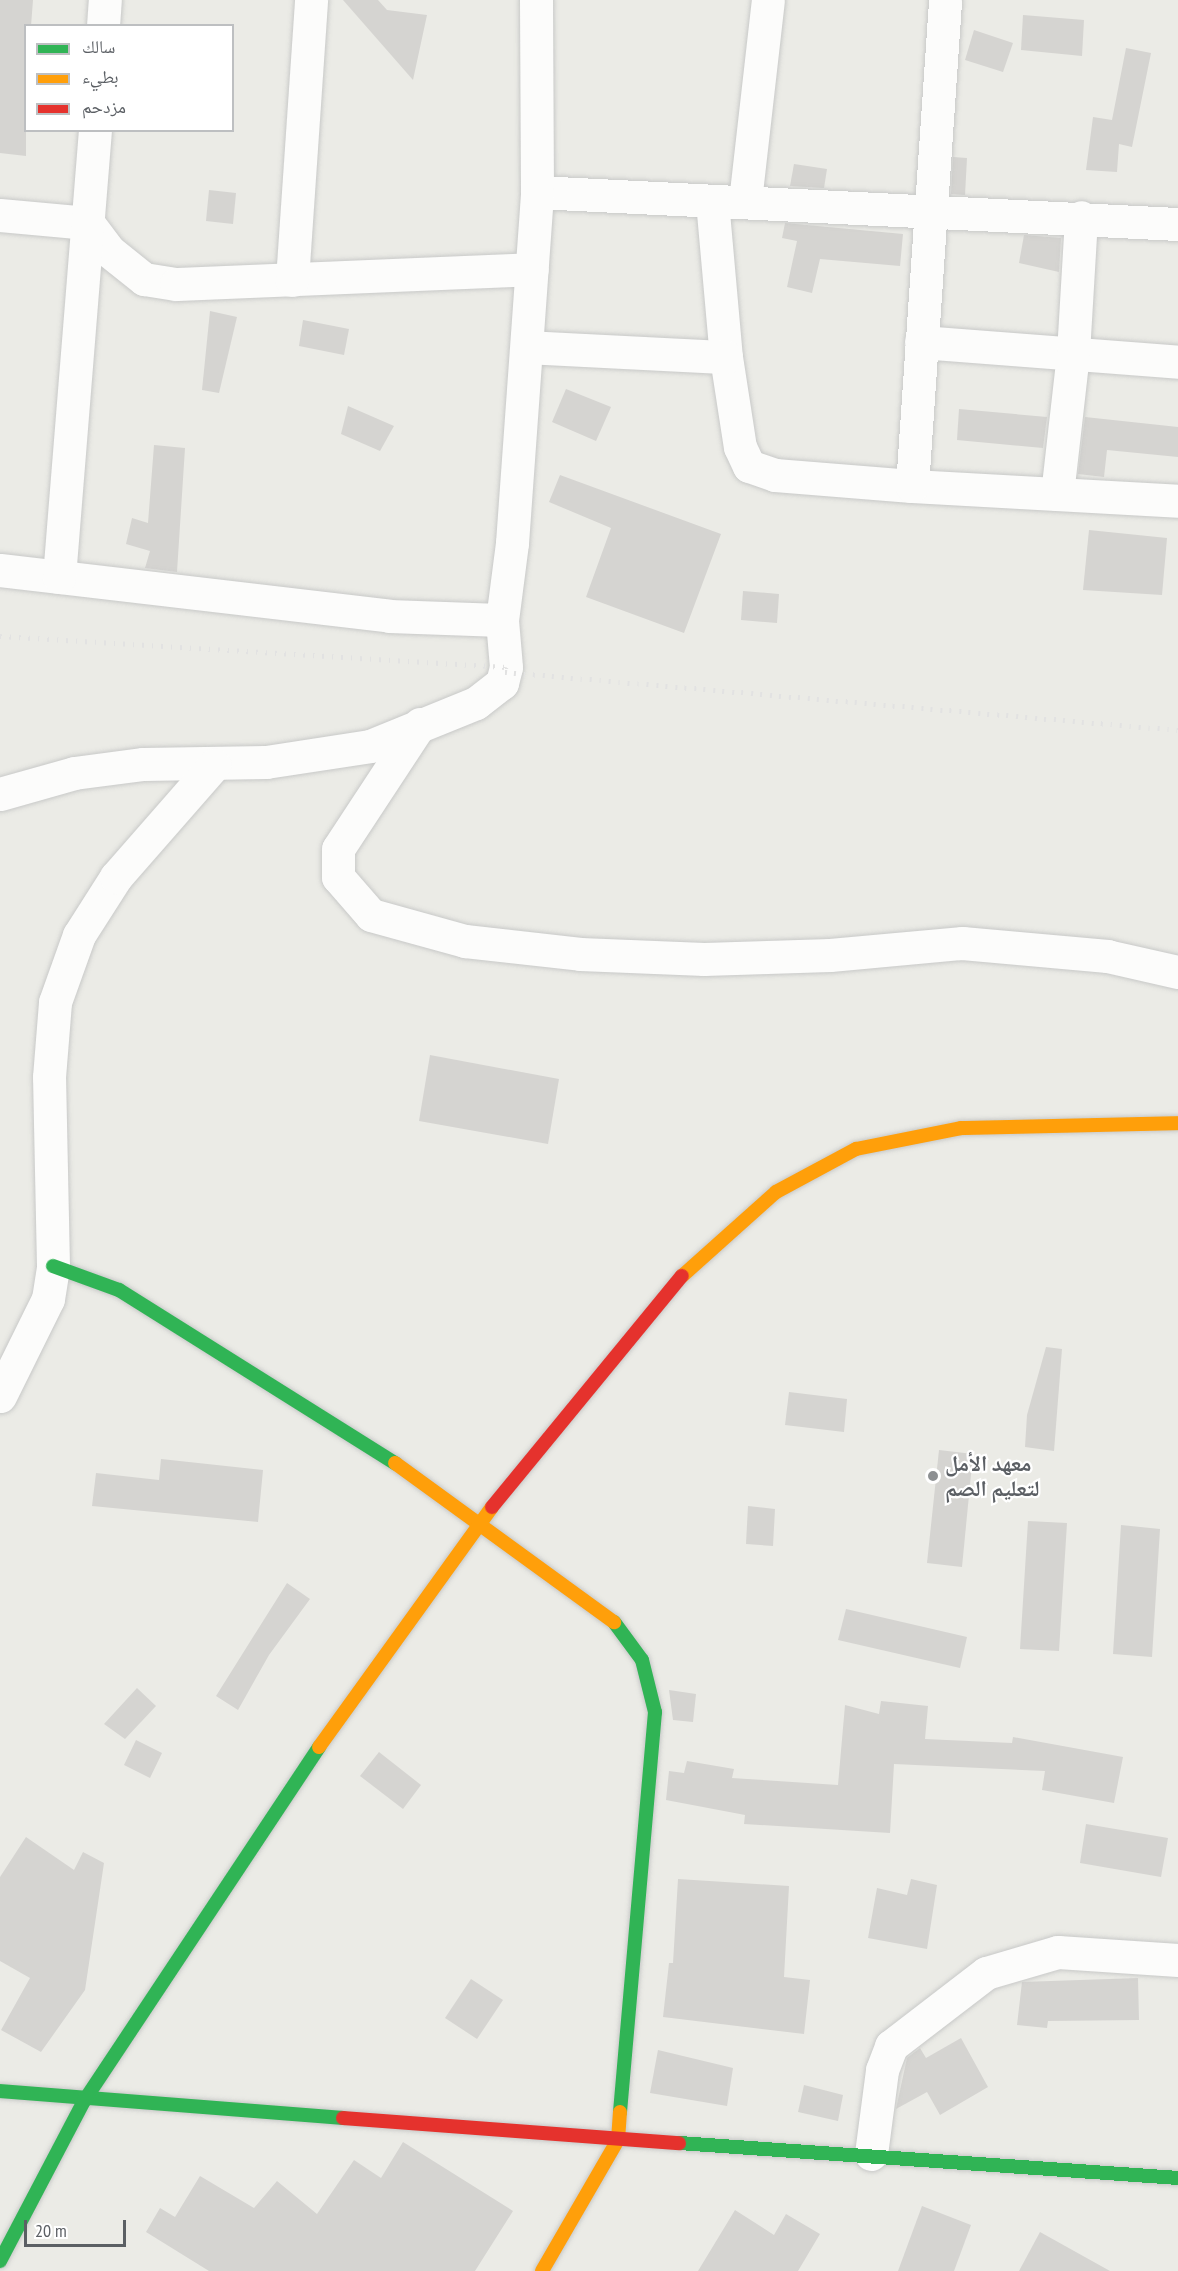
<!DOCTYPE html>
<html>
<head>
<meta charset="utf-8">
<style>
  body { margin:0 }
  #map { position:relative; width:1178px; height:2271px; overflow:hidden; background:#ebebe6; font-family:"PT Sans Narrow","Noto Naskh Arabic",sans-serif }
  div>[style] { position:absolute }
  .building>* { inset:0; background:#d5d4d1 }
  .roads { filter:drop-shadow(0 0 2px #c8c9c8) drop-shadow(0 0 2px #c8c9c8) }
  .street>* { height:33px; margin:-16.5px; padding:0 16.5px; transform-origin:16.5px; border-radius:16.5px; background:#fcfcfb }
  .fast>* { height:14px; margin:-7px; padding:0 7px; transform-origin:7px; border-radius:7px; background:#30b455 }
  .slow>* { height:14px; margin:-7px; padding:0 7px; transform-origin:7px; border-radius:7px; background:#ff9f0a }
  .jam>* { height:14px; margin:-7px; padding:0 7px; transform-origin:7px; border-radius:7px; background:#e5322d }
  .rail>* { height:4.5px; margin-top:-2.25px; transform-origin:0; background:repeating-linear-gradient(90deg,#e2e2e2 0 1.5px,transparent 0 9.5px) }
  .dots>* { width:16px; height:16px; translate:-50% -50%; box-sizing:border-box; border:3px solid #fff; border-radius:50% }
  span { translate:-50% -50%; white-space:nowrap; text-align:center; line-height:1.15; -webkit-text-stroke:4.5px #fff; paint-order:stroke }
  .poi-label { font-size:22px; color:#5b5f64; font-weight:700 }
  .left { translate:0 -50%; text-align:left }
  .legend { position:absolute; left:24px; top:24px; width:210px; height:108px; box-sizing:border-box; background:#fff; border:2px solid #bdbfc1; margin:0; padding:8px 10px; list-style:none; font-size:18px; color:#5b5f64 }
  .legend li { display:flex; align-items:center; gap:12px; height:30px }
  .legend b { width:30px; border:2px solid #bdbfc1 }
  .scale { position:absolute; left:24px; top:2220px; width:102px; height:27px; box-sizing:border-box; border:3px solid #5b5f64; border-top:0; padding-left:8px; font-size:18px; line-height:21px; white-space:nowrap; color:#5b5f64; -webkit-text-stroke:4px #fff; paint-order:stroke }
</style>
</head>
<body>
<div id="map">
  <div class="building">
    <i style="clip-path:polygon(0 0,33px 0,31px 26px,26px 26px,26px 156px,0 153px)"></i>
    <i style="clip-path:polygon(343px 0,378px 0,387px 10px,427px 15px,413px 80px)"></i>
    <i style="clip-path:polygon(1023px 15px,1084px 20px,1082px 56px,1021px 50px)"></i>
    <i style="clip-path:polygon(974px 30px,1013px 43px,1003px 72px,965px 60px)"></i>
    <i style="clip-path:polygon(1126px 48px,1151px 53px,1132px 147px,1119px 144px,1117px 172px,1086px 170px,1093px 117px,1112px 120px)"></i>
    <i style="clip-path:polygon(953px 157px,967px 158px,965px 195px,951px 194px)"></i>
    <i style="clip-path:polygon(794px 164px,827px 169px,824px 188px,790px 186px)"></i>
    <i style="clip-path:polygon(209px 190px,236px 193px,233px 224px,206px 221px)"></i>
    <i style="clip-path:polygon(785px 223px,903px 234px,900px 266px,820px 259px,812px 293px,787px 287px,797px 241px,782px 238px)"></i>
    <i style="clip-path:polygon(1024px 235px,1061px 238px,1059px 272px,1019px 263px)"></i>
    <i style="clip-path:polygon(210px 311px,237px 317px,219px 393px,202px 390px)"></i>
    <i style="clip-path:polygon(303px 320px,349px 329px,344px 355px,299px 346px)"></i>
    <i style="clip-path:polygon(566px 389px,611px 407px,596px 441px,552px 422px)"></i>
    <i style="clip-path:polygon(348px 406px,394px 426px,380px 451px,341px 434px)"></i>
    <i style="clip-path:polygon(959px 409px,1047px 417px,1043px 448px,957px 440px)"></i>
    <i style="clip-path:polygon(1085px 417px,1178px 427px,1178px 457px,1107px 450px,1104px 477px,1078px 474px)"></i>
    <i style="clip-path:polygon(154px 445px,185px 448px,177px 572px,145px 568px,150px 551px,126px 544px,132px 518px,148px 523px)"></i>
    <i style="clip-path:polygon(560px 475px,721px 534px,684px 633px,586px 597px,611px 528px,549px 502px)"></i>
    <i style="clip-path:polygon(1089px 530px,1167px 538px,1162px 595px,1083px 590px)"></i>
    <i style="clip-path:polygon(743px 591px,779px 594px,777px 623px,741px 620px)"></i>
    <i style="clip-path:polygon(430px 1055px,559px 1079px,548px 1144px,419px 1121px)"></i>
    <i style="clip-path:polygon(1046px 1347px,1062px 1349px,1054px 1451px,1025px 1447px,1027px 1415px)"></i>
    <i style="clip-path:polygon(789px 1392px,847px 1399px,844px 1432px,785px 1425px)"></i>
    <i style="clip-path:polygon(939px 1450px,973px 1454px,962px 1567px,927px 1563px)"></i>
    <i style="clip-path:polygon(161px 1459px,263px 1470px,258px 1522px,92px 1506px,96px 1473px,159px 1480px)"></i>
    <i style="clip-path:polygon(748px 1506px,775px 1509px,773px 1546px,746px 1544px)"></i>
    <i style="clip-path:polygon(1028px 1521px,1067px 1523px,1059px 1651px,1020px 1649px)"></i>
    <i style="clip-path:polygon(1121px 1525px,1160px 1529px,1152px 1657px,1113px 1654px)"></i>
    <i style="clip-path:polygon(287px 1583px,310px 1599px,269px 1655px,238px 1710px,216px 1696px)"></i>
    <i style="clip-path:polygon(846px 1609px,967px 1637px,960px 1668px,838px 1640px)"></i>
    <i style="clip-path:polygon(137px 1688px,156px 1706px,125px 1739px,104px 1724px)"></i>
    <i style="clip-path:polygon(669px 1690px,696px 1694px,693px 1722px,673px 1720px)"></i>
    <i style="clip-path:polygon(881px 1701px,928px 1706px,925px 1739px,1012px 1743px,1013px 1737px,1123px 1757px,1114px 1803px,1042px 1790px,1045px 1771px,894px 1764px,890px 1833px,744px 1824px,745px 1815px,666px 1800px,669px 1771px,684px 1773px,687px 1761px,734px 1769px,732px 1778px,838px 1785px,845px 1705px,879px 1714px)"></i>
    <i style="clip-path:polygon(136px 1740px,162px 1753px,150px 1778px,124px 1765px)"></i>
    <i style="clip-path:polygon(379px 1752px,421px 1785px,403px 1809px,360px 1776px)"></i>
    <i style="clip-path:polygon(1086px 1824px,1168px 1838px,1161px 1877px,1080px 1863px)"></i>
    <i style="clip-path:polygon(26px 1837px,74px 1870px,83px 1852px,104px 1863px,85px 1990px,41px 2052px,1px 2030px,30px 1978px,0 1961px,0 1877px)"></i>
    <i style="clip-path:polygon(678px 1879px,789px 1886px,784px 1977px,810px 1980px,804px 2034px,663px 2017px,669px 1963px,673px 1963px)"></i>
    <i style="clip-path:polygon(911px 1879px,937px 1885px,927px 1949px,868px 1938px,877px 1888px,907px 1895px)"></i>
    <i style="clip-path:polygon(1138px 1978px,1139px 2020px,1048px 2021px,1047px 2028px,1017px 2025px,1022px 1982px)"></i>
    <i style="clip-path:polygon(471px 1979px,503px 2000px,477px 2039px,445px 2018px)"></i>
    <i style="clip-path:polygon(961px 2038px,988px 2087px,940px 2115px,927px 2092px,896px 2109px,907px 2058px,920px 2048px,926px 2058px)"></i>
    <i style="clip-path:polygon(658px 2050px,733px 2068px,727px 2106px,650px 2093px)"></i>
    <i style="clip-path:polygon(804px 2085px,843px 2095px,838px 2121px,798px 2112px)"></i>
    <i style="clip-path:polygon(403px 2142px,513px 2211px,475px 2271px,209px 2271px,146px 2232px,160px 2208px,175px 2217px,200px 2176px,254px 2208px,277px 2181px,317px 2214px,354px 2160px,381px 2178px)"></i>
    <i style="clip-path:polygon(922px 2206px,971px 2225px,954px 2271px,898px 2271px)"></i>
    <i style="clip-path:polygon(735px 2210px,774px 2235px,786px 2214px,820px 2234px,798px 2271px,698px 2271px)"></i>
    <i style="clip-path:polygon(1040px 2232px,1110px 2271px,1019px 2271px)"></i>
  </div>
  <div class="roads">
    <div class="street">
      <i style="left:103px;top:26px;width:26px;rotate:-86deg"></i>
      <i style="left:537px;top:192px;width:642px;rotate:2.86deg"></i>
      <i style="left:712px;top:201px;width:157px;rotate:84.9deg"></i>
      <i style="left:726px;top:357px;width:91px;rotate:81.2deg"></i>
      <i style="left:740px;top:447px;width:21px;rotate:65deg"></i>
      <i style="left:749px;top:466px;width:28px;rotate:19deg"></i>
      <i style="left:775px;top:475px;width:137px;rotate:4.6deg"></i>
      <i style="left:912px;top:486px;width:266px;rotate:3.2deg"></i>
      <i style="left:745px;top:201px;width:202px;rotate:-83.5deg"></i>
      <i style="left:0;top:215px;width:88px;rotate:5.2deg"></i>
      <i style="left:88px;top:223px;width:35px;rotate:53deg"></i>
      <i style="left:109px;top:251px;width:45px;rotate:38.7deg"></i>
      <i style="left:144px;top:279px;width:32px;rotate:9deg"></i>
      <i style="left:176px;top:284px;width:356px;rotate:-2.4deg"></i>
      <i style="left:292px;top:280px;width:281px;rotate:-86.1deg"></i>
      <i style="left:921px;top:342px;width:258px;rotate:4.4deg"></i>
      <i style="left:527px;top:347px;width:199px;rotate:2.9deg"></i>
      <i style="left:912px;top:486px;width:487px;rotate:-86.1deg"></i>
      <i style="left:1057px;top:494px;width:142px;rotate:-83.5deg"></i>
      <i style="left:1073px;top:353px;width:136px;rotate:-86.6deg"></i>
      <i style="left:0;top:570px;width:392px;rotate:6.7deg"></i>
      <i style="left:389px;top:616px;width:113px;rotate:2deg"></i>
      <i style="left:59px;top:577px;width:448px;rotate:-85.4deg"></i>
      <i style="left:420px;top:724px;width:149px;rotate:123.3deg"></i>
      <i style="left:338px;top:849px;width:28px;rotate:90deg"></i>
      <i style="left:338px;top:877px;width:50px;rotate:49deg"></i>
      <i style="left:371px;top:915px;width:98px;rotate:15.5deg"></i>
      <i style="left:465px;top:941px;width:116px;rotate:6.4deg"></i>
      <i style="left:580px;top:954px;width:124px;rotate:2.3deg"></i>
      <i style="left:704px;top:959px;width:126px;rotate:-1.8deg"></i>
      <i style="left:830px;top:955px;width:133px;rotate:-5.2deg"></i>
      <i style="left:962px;top:943px;width:146px;rotate:5.1deg"></i>
      <i style="left:1107px;top:956px;width:73px;rotate:12.7deg"></i>
      <i style="left:0;top:794px;width:77px;rotate:-15.8deg"></i>
      <i style="left:74px;top:773px;width:70px;rotate:-7.4deg"></i>
      <i style="left:143px;top:764px;width:123px;rotate:-0.9deg"></i>
      <i style="left:266px;top:762px;width:105px;rotate:-8.7deg"></i>
      <i style="left:370px;top:746px;width:114px;rotate:-22.1deg"></i>
      <i style="left:476px;top:703px;width:33px;rotate:-38deg"></i>
      <i style="left:502px;top:683px;width:16px;rotate:-76deg"></i>
      <i style="left:506px;top:667px;width:47px;rotate:-94.9deg"></i>
      <i style="left:502px;top:620px;width:78px;rotate:-82.6deg"></i>
      <i style="left:512px;top:543px;width:352px;rotate:-85.9deg"></i>
      <i style="left:537px;top:192px;width:192px;rotate:-90.3deg"></i>
      <i style="left:0;top:1396px;width:108px;rotate:-63.7deg"></i>
      <i style="left:48px;top:1299px;width:33px;rotate:-81deg"></i>
      <i style="left:53px;top:1266px;width:189px;rotate:-91.2deg"></i>
      <i style="left:49px;top:1077px;width:75px;rotate:-85.4deg"></i>
      <i style="left:55px;top:1002px;width:71px;rotate:-70.3deg"></i>
      <i style="left:79px;top:935px;width:69px;rotate:-57.5deg"></i>
      <i style="left:116px;top:877px;width:149px;rotate:-48.8deg"></i>
      <i style="left:871px;top:2154px;width:85px;rotate:-82.5deg"></i>
      <i style="left:882px;top:2070px;width:26px;rotate:-69deg"></i>
      <i style="left:891px;top:2046px;width:120px;rotate:-37.5deg"></i>
      <i style="left:986px;top:1973px;width:75px;rotate:-16.3deg"></i>
      <i style="left:1058px;top:1952px;width:120px;rotate:3.8deg"></i>
    </div>
    <div class="fast">
      <i style="left:53px;top:1266px;width:70px;rotate:20deg"></i>
      <i style="left:119px;top:1290px;width:326px;rotate:32.1deg"></i>
      <i style="left:614px;top:1622px;width:47px;rotate:53.6deg"></i>
      <i style="left:642px;top:1660px;width:54px;rotate:76deg"></i>
      <i style="left:655px;top:1712px;width:402px;rotate:95deg"></i>
      <i style="left:0;top:2091px;width:344px;rotate:4.5deg"></i>
      <i style="left:679px;top:2143px;width:500px;rotate:4.01deg"></i>
      <i style="left:0;top:2261px;width:181px;rotate:-62.3deg"></i>
      <i style="left:84px;top:2101px;width:425px;rotate:-56.4deg"></i>
    </div>
    <div class="slow">
      <i style="left:682px;top:1276px;width:126px;rotate:-41.8deg"></i>
      <i style="left:776px;top:1192px;width:91px;rotate:-28.3deg"></i>
      <i style="left:856px;top:1149px;width:107px;rotate:-11.3deg"></i>
      <i style="left:961px;top:1128px;width:217px;rotate:-1.3deg"></i>
      <i style="left:395px;top:1463px;width:271px;rotate:36deg"></i>
      <i style="left:319px;top:1747px;width:296px;rotate:-54.2deg"></i>
      <i style="left:542px;top:2271px;width:151px;rotate:-59.9deg"></i>
      <i style="left:618px;top:2140px;width:28px;rotate:-86deg"></i>
    </div>
    <div class="jam">
      <i style="left:492px;top:1507px;width:299px;rotate:-50.6deg"></i>
      <i style="left:343px;top:2118px;width:337px;rotate:4.3deg"></i>
    </div>
  </div>
  <div class="rail">
    <i style="left:0;top:636px;width:507px;rotate:3.51deg"></i>
    <i style="left:506px;top:667px;width:5px;rotate:101deg"></i>
    <i style="left:505px;top:672px;width:675px;rotate:4.93deg"></i>
  </div>
  <div class="dots">
    <i style="left:933px;top:1476px;background:#8d9092"></i>
  </div>
  <div class="poi-label">
    <span class="left" style="left:945px;top:1476px">معهد الأمل<br>لتعليم الصم</span>
  </div>
  <ul class="legend">
  <li><b style="height:8px;background:#30b455"></b>سالك</li>
  <li><b style="height:8px;background:#ff9f0a"></b>بطيء</li>
  <li><b style="height:8px;background:#e5322d"></b>مزدحم</li>
  </ul>
  <div class="scale">20 m</div>
</div>
</body>
</html>
